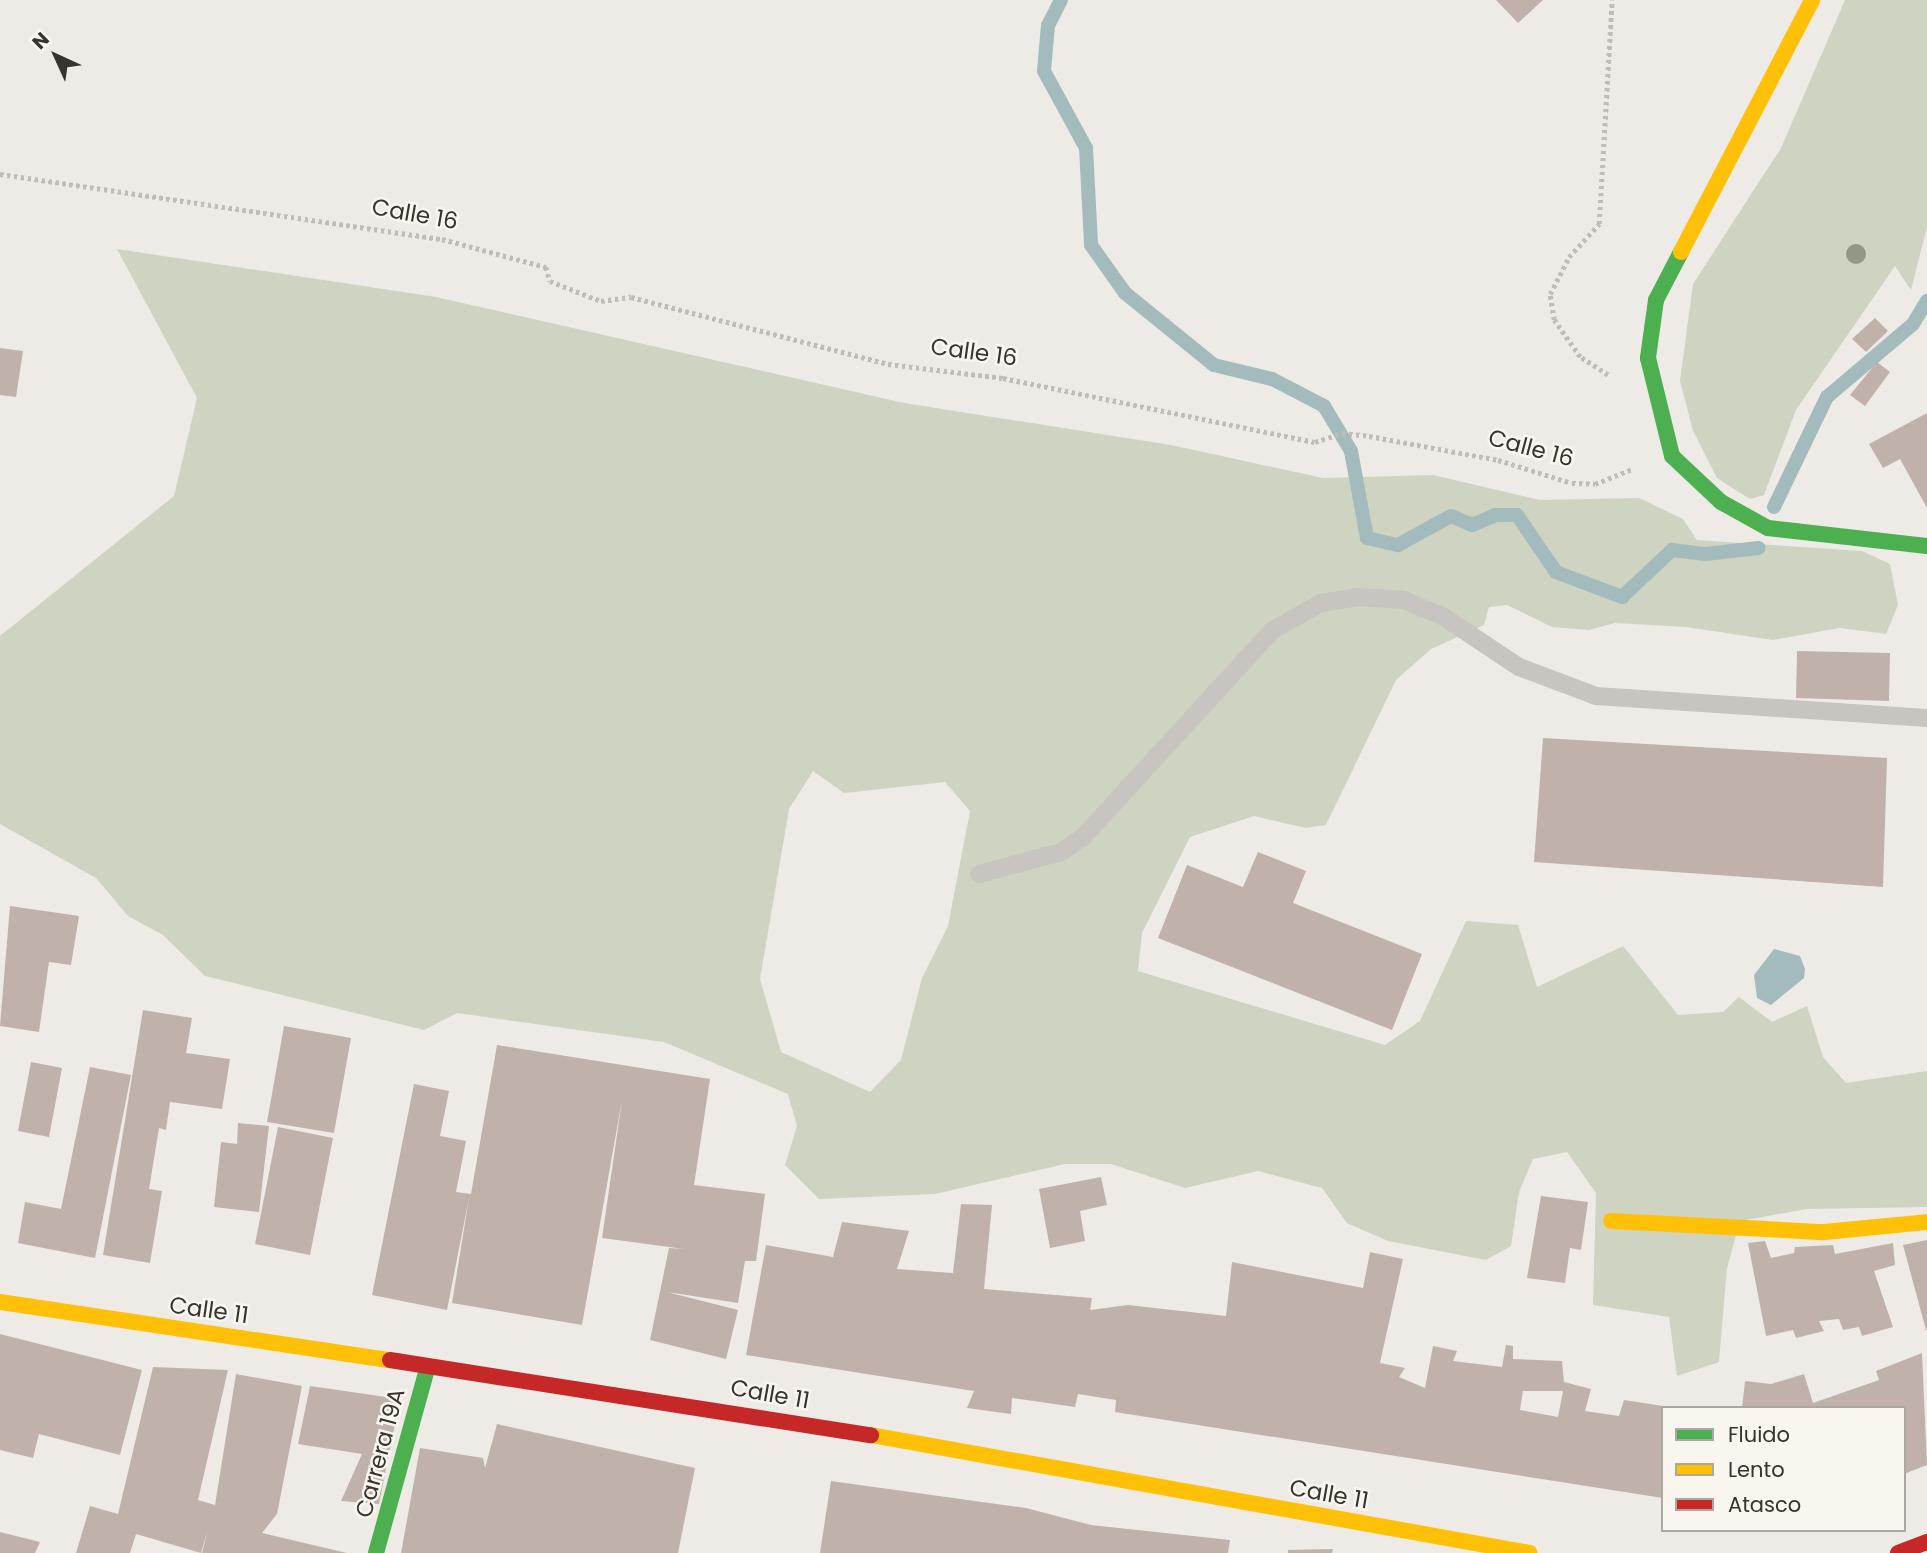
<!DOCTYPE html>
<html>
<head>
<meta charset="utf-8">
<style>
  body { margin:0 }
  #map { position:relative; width:1927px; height:1553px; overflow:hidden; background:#eeebe6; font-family:Poppins,sans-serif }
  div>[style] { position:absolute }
  .green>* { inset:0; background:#ced3c2 }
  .water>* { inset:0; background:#a4bbbd }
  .stream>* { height:14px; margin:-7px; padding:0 7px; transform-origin:7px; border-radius:7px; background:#a4bbbd }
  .building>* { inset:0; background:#c0b2aa }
  .path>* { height:4.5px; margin-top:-2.25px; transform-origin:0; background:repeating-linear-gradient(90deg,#c1bcb7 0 3.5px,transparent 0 7px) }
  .lane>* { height:18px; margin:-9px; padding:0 9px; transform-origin:9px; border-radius:9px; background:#c8c4bf }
  .fast>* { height:16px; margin:-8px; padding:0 8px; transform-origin:8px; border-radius:8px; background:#4caf50 }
  .slow>* { height:16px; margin:-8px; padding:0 8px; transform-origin:8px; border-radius:8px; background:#ffc107 }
  .jam>* { height:16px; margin:-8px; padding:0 8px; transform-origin:8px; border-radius:8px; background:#c62828 }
  .trees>* { width:20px; height:20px; margin:-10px; border-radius:50%; background:#919884 }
  span { translate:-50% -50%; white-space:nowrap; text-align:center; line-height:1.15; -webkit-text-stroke:5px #f9f6ef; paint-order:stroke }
  .street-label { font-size:23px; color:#39322d }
  .legend { position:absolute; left:1661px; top:1406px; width:245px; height:126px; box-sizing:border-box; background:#f9f6ef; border:2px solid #aca8a1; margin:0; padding:9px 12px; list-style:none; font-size:21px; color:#39322d }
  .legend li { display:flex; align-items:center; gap:14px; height:35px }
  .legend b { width:35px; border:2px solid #aca8a1 }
  .north { position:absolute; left:21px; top:21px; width:70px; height:70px; -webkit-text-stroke:5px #f9f6ef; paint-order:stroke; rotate:315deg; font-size:19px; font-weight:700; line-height:28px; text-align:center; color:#39322d }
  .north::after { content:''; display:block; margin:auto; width:24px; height:32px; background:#39322d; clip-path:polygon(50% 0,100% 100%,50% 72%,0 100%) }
</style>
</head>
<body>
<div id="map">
  <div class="green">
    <i style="clip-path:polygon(1845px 0,1927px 0,1927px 227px,1911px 290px,1895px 266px,1796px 410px,1764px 495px,1750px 499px,1717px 478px,1693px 431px,1680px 381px,1693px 284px,1781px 148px)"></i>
    <i style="clip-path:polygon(evenodd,117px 249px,436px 297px,904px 403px,1171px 445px,1323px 478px,1433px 475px,1540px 500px,1639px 498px,1683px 519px,1697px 540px,1862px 551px,1890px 564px,1898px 605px,1886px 634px,1840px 628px,1773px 640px,1686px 627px,1615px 623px,1589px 630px,1552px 627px,1507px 605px,1489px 607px,1484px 625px,1431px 649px,1396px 680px,1326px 825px,1306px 828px,1254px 816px,1190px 837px,1142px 933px,1138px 971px,1385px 1045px,1420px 1021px,1466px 921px,1518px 925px,1537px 987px,1623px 946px,1678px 1015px,1723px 1012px,1739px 997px,1772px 1022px,1807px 1006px,1823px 1057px,1846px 1083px,1927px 1071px,1927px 1207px,1807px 1209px,1740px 1221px,1727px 1268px,1719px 1362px,1677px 1376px,1669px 1317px,1593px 1305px,1596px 1193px,1567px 1152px,1533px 1159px,1519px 1192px,1511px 1246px,1486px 1260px,1388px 1241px,1347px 1223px,1322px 1188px,1258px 1171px,1185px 1188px,1111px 1164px,1065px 1164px,935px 1194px,819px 1199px,785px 1165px,797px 1126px,788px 1094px,664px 1042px,457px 1013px,424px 1030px,205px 976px,163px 935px,128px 916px,96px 878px,0 824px,0 636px,174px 496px,197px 398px,117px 249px,813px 771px,844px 793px,945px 782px,970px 811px,948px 926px,922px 978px,901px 1060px,870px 1092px,781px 1052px,760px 979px,789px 809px,813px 771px)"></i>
  </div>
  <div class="water">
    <i style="clip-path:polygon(1774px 949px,1800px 956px,1805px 969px,1804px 978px,1771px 1005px,1757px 998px,1754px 975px)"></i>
  </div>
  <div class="stream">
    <i style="left:1061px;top:0;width:28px;rotate:117deg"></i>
    <i style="left:1048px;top:25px;width:46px;rotate:95deg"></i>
    <i style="left:1044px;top:71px;width:88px;rotate:61.4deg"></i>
    <i style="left:1086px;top:148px;width:97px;rotate:87deg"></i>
    <i style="left:1091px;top:245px;width:59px;rotate:54.7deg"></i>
    <i style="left:1125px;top:293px;width:114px;rotate:39deg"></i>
    <i style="left:1214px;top:365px;width:60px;rotate:13.6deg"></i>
    <i style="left:1272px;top:379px;width:59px;rotate:27.4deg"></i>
    <i style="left:1324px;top:406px;width:52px;rotate:59deg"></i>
    <i style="left:1351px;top:451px;width:88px;rotate:79.6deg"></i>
    <i style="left:1367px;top:538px;width:32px;rotate:13deg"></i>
    <i style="left:1398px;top:545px;width:60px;rotate:-28.7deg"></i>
    <i style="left:1451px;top:516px;width:23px;rotate:23deg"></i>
    <i style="left:1472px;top:525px;width:25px;rotate:-23deg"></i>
    <i style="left:1495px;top:515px;width:22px"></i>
    <i style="left:1517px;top:515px;width:69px;rotate:55.6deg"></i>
    <i style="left:1556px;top:572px;width:71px;rotate:20.7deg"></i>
    <i style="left:1622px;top:597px;width:69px;rotate:-43.2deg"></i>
    <i style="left:1672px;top:550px;width:34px;rotate:7deg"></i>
    <i style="left:1706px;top:554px;width:53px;rotate:-6.5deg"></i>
    <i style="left:1774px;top:507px;width:122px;rotate:-64.3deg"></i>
    <i style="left:1827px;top:397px;width:113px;rotate:-40.3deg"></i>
    <i style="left:1913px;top:324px;width:27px;rotate:-59deg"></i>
  </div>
  <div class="building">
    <i style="clip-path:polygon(1496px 0,1543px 0,1518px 23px)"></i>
    <i style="clip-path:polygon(1875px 318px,1888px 331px,1866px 352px,1852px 339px)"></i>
    <i style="clip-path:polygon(0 348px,23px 351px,16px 397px,0 395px)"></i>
    <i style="clip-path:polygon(1877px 362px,1890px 372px,1865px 406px,1850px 395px)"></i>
    <i style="clip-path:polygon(1927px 413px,1927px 508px,1900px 459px,1883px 468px,1869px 444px)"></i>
    <i style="clip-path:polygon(1797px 651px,1890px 653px,1889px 701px,1796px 698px)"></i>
    <i style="clip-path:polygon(1543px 738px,1887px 758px,1883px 887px,1534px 862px)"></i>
    <i style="clip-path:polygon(1258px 852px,1306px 871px,1293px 903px,1422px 954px,1392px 1030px,1158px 938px,1187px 865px,1243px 887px)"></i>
    <i style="clip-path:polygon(10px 906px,79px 916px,71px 965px,49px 962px,39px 1032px,0 1026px)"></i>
    <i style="clip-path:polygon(143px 1010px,192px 1018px,186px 1053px,230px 1059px,222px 1109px,170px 1102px,166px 1130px,159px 1128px,149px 1189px,162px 1191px,150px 1263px,103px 1255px)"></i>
    <i style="clip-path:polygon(284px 1026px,351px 1038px,334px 1133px,267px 1122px)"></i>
    <i style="clip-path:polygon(497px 1045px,710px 1079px,694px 1185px,765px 1194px,756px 1261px,745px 1261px,738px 1303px,667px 1292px,738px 1310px,726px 1359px,650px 1340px,669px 1248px,684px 1249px,602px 1238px,622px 1100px,582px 1325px,452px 1303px,469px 1198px,447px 1310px,372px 1295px,414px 1084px,449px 1091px,440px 1136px,466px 1141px,456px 1192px,471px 1194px)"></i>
    <i style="clip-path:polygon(31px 1062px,62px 1068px,49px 1137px,18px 1131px)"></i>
    <i style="clip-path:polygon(90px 1067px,131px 1075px,95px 1258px,18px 1243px,25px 1202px,61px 1209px)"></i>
    <i style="clip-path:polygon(238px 1123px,269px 1126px,259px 1212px,214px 1207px,221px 1142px,237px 1144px)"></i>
    <i style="clip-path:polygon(278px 1127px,333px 1138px,310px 1255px,255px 1244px)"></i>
    <i style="clip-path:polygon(1101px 1177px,1107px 1205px,1080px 1211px,1085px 1241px,1050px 1248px,1039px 1189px)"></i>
    <i style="clip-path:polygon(1541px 1196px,1588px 1202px,1581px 1250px,1570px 1248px,1565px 1283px,1527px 1278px)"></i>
    <i style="clip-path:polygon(evenodd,961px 1204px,992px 1205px,984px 1289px,1092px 1298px,1090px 1310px,1128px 1305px,1226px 1316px,1232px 1262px,1363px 1288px,1370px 1252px,1403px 1259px,1380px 1363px,1405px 1368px,1399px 1377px,1425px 1388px,1433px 1346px,1457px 1351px,1453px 1361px,1502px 1367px,1506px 1345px,1513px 1346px,1513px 1359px,1562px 1361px,1564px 1382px,1591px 1389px,1585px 1411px,1619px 1416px,1624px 1400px,1663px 1406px,1663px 1498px,1115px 1412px,1116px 1400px,1078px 1394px,1075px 1407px,1012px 1398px,1011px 1414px,967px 1408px,974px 1391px,746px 1355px,766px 1245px,833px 1257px,842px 1222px,909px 1231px,897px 1269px,953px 1273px,961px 1204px,1523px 1391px,1563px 1391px,1558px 1417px,1520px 1410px,1523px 1391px)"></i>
    <i style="clip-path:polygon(1927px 1240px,1927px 1330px,1926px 1330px,1903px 1245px)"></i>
    <i style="clip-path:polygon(1765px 1241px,1771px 1258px,1794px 1253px,1795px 1247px,1833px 1245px,1835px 1254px,1893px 1243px,1895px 1265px,1874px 1271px,1893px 1327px,1862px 1336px,1859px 1327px,1843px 1330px,1839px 1319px,1819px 1321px,1824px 1331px,1796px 1338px,1793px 1330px,1766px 1336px,1748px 1243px)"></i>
    <i style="clip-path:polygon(0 1334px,142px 1370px,120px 1455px,39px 1434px,33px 1458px,0 1450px)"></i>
    <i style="clip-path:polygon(1922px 1353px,1927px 1465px,1904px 1474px,1904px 1408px,1742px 1408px,1745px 1381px,1771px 1384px,1804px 1374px,1813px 1403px,1879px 1380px,1876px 1371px)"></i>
    <i style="clip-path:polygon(153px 1367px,228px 1370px,198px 1500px,215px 1505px,236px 1374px,302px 1386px,277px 1514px,262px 1533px,347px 1553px,202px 1553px,208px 1529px,201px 1553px,136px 1534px,130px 1553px,76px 1553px,90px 1506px,118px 1514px)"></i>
    <i style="clip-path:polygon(310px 1386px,400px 1399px,379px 1504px,341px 1501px,362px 1454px,298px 1444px)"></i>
    <i style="clip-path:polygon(497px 1424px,695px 1468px,678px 1553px,401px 1553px,420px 1448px,483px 1458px,485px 1468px)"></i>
    <i style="clip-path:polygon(831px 1481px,1026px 1508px,1091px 1525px,1230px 1540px,1228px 1553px,820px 1553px)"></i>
    <i style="clip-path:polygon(0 1532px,40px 1542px,35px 1553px,0 1553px)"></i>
    <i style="clip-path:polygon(1333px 1549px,1332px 1553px,1288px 1553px,1288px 1550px)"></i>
  </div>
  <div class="path">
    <i style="left:0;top:174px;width:447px;rotate:8.4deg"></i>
    <i style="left:442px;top:239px;width:108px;rotate:15.1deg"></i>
    <i style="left:546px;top:267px;width:15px;rotate:74deg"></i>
    <i style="left:550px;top:281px;width:55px;rotate:21.4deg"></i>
    <i style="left:601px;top:301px;width:30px;rotate:-8deg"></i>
    <i style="left:631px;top:297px;width:266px;rotate:14.6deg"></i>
    <i style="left:888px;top:364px;width:116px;rotate:6.9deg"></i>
    <i style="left:1003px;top:378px;width:318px;rotate:11.6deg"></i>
    <i style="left:1315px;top:442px;width:28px;rotate:-18deg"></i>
    <i style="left:1342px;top:433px;width:27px;rotate:6deg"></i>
    <i style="left:1369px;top:436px;width:131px;rotate:10.5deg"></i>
    <i style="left:1498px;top:460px;width:77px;rotate:17.3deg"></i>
    <i style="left:1572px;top:483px;width:23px;rotate:2deg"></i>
    <i style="left:1595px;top:484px;width:40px;rotate:-22deg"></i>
    <i style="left:1608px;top:375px;width:33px;rotate:-147deg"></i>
    <i style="left:1580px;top:357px;width:45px;rotate:-125.1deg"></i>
    <i style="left:1554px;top:320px;width:26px;rotate:-99deg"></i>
    <i style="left:1550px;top:294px;width:42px;rotate:-62.8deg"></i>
    <i style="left:1569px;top:257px;width:45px;rotate:-47.7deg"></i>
    <i style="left:1599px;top:224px;width:224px;rotate:-86.7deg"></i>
  </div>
  <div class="lane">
    <i style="left:979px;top:874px;width:85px;rotate:-15deg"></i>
    <i style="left:1061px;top:852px;width:27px;rotate:-34deg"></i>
    <i style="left:1083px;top:837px;width:281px;rotate:-47.5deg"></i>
    <i style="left:1273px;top:630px;width:55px;rotate:-29.4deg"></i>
    <i style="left:1321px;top:603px;width:36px;rotate:-9deg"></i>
    <i style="left:1357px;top:597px;width:47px;rotate:3.7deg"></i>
    <i style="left:1404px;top:600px;width:43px;rotate:23deg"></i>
    <i style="left:1444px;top:617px;width:90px;rotate:33.7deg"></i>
    <i style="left:1519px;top:667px;width:82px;rotate:20.6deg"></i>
    <i style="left:1596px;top:696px;width:332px;rotate:3.8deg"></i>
  </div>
  <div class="fast">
    <i style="left:1681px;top:252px;width:54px;rotate:117.5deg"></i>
    <i style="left:1656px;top:300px;width:59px;rotate:97.9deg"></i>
    <i style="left:1648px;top:358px;width:101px;rotate:76.2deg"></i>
    <i style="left:1672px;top:456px;width:67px;rotate:43.2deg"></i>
    <i style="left:1721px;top:502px;width:54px;rotate:29deg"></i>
    <i style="left:1768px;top:528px;width:160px;rotate:6.5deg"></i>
    <i style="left:376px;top:1553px;width:194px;rotate:-74.5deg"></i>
  </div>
  <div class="slow">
    <i style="left:1681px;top:252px;width:284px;rotate:-62.5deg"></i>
    <i style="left:1611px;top:1221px;width:213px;rotate:3deg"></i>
    <i style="left:1824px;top:1232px;width:103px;rotate:-5.5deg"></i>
    <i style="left:0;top:1302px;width:394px;rotate:8.5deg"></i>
    <i style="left:871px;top:1435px;width:669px;rotate:10.15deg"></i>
  </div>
  <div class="jam">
    <i style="left:390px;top:1360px;width:487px;rotate:8.9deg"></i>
    <i style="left:1898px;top:1553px;width:31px;rotate:-21deg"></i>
  </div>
  <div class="trees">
    <i style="left:1856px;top:254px"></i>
  </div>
  <div class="street-label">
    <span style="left:415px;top:214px;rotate:10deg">Calle 16</span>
    <span style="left:974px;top:352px;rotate:8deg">Calle 16</span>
    <span style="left:1531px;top:448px;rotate:15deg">Calle 16</span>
    <span style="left:209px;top:1310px;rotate:8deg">Calle 11</span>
    <span style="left:770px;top:1394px;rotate:10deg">Calle 11</span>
    <span style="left:380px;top:1453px;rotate:-75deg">Carrera 19A</span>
    <span style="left:1329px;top:1494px;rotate:10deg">Calle 11</span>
  </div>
  <ul class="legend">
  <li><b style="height:9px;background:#4caf50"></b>Fluido</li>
  <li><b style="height:9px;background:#ffc107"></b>Lento</li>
  <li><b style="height:9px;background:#c62828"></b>Atasco</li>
  </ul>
  <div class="north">N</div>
</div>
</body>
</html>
